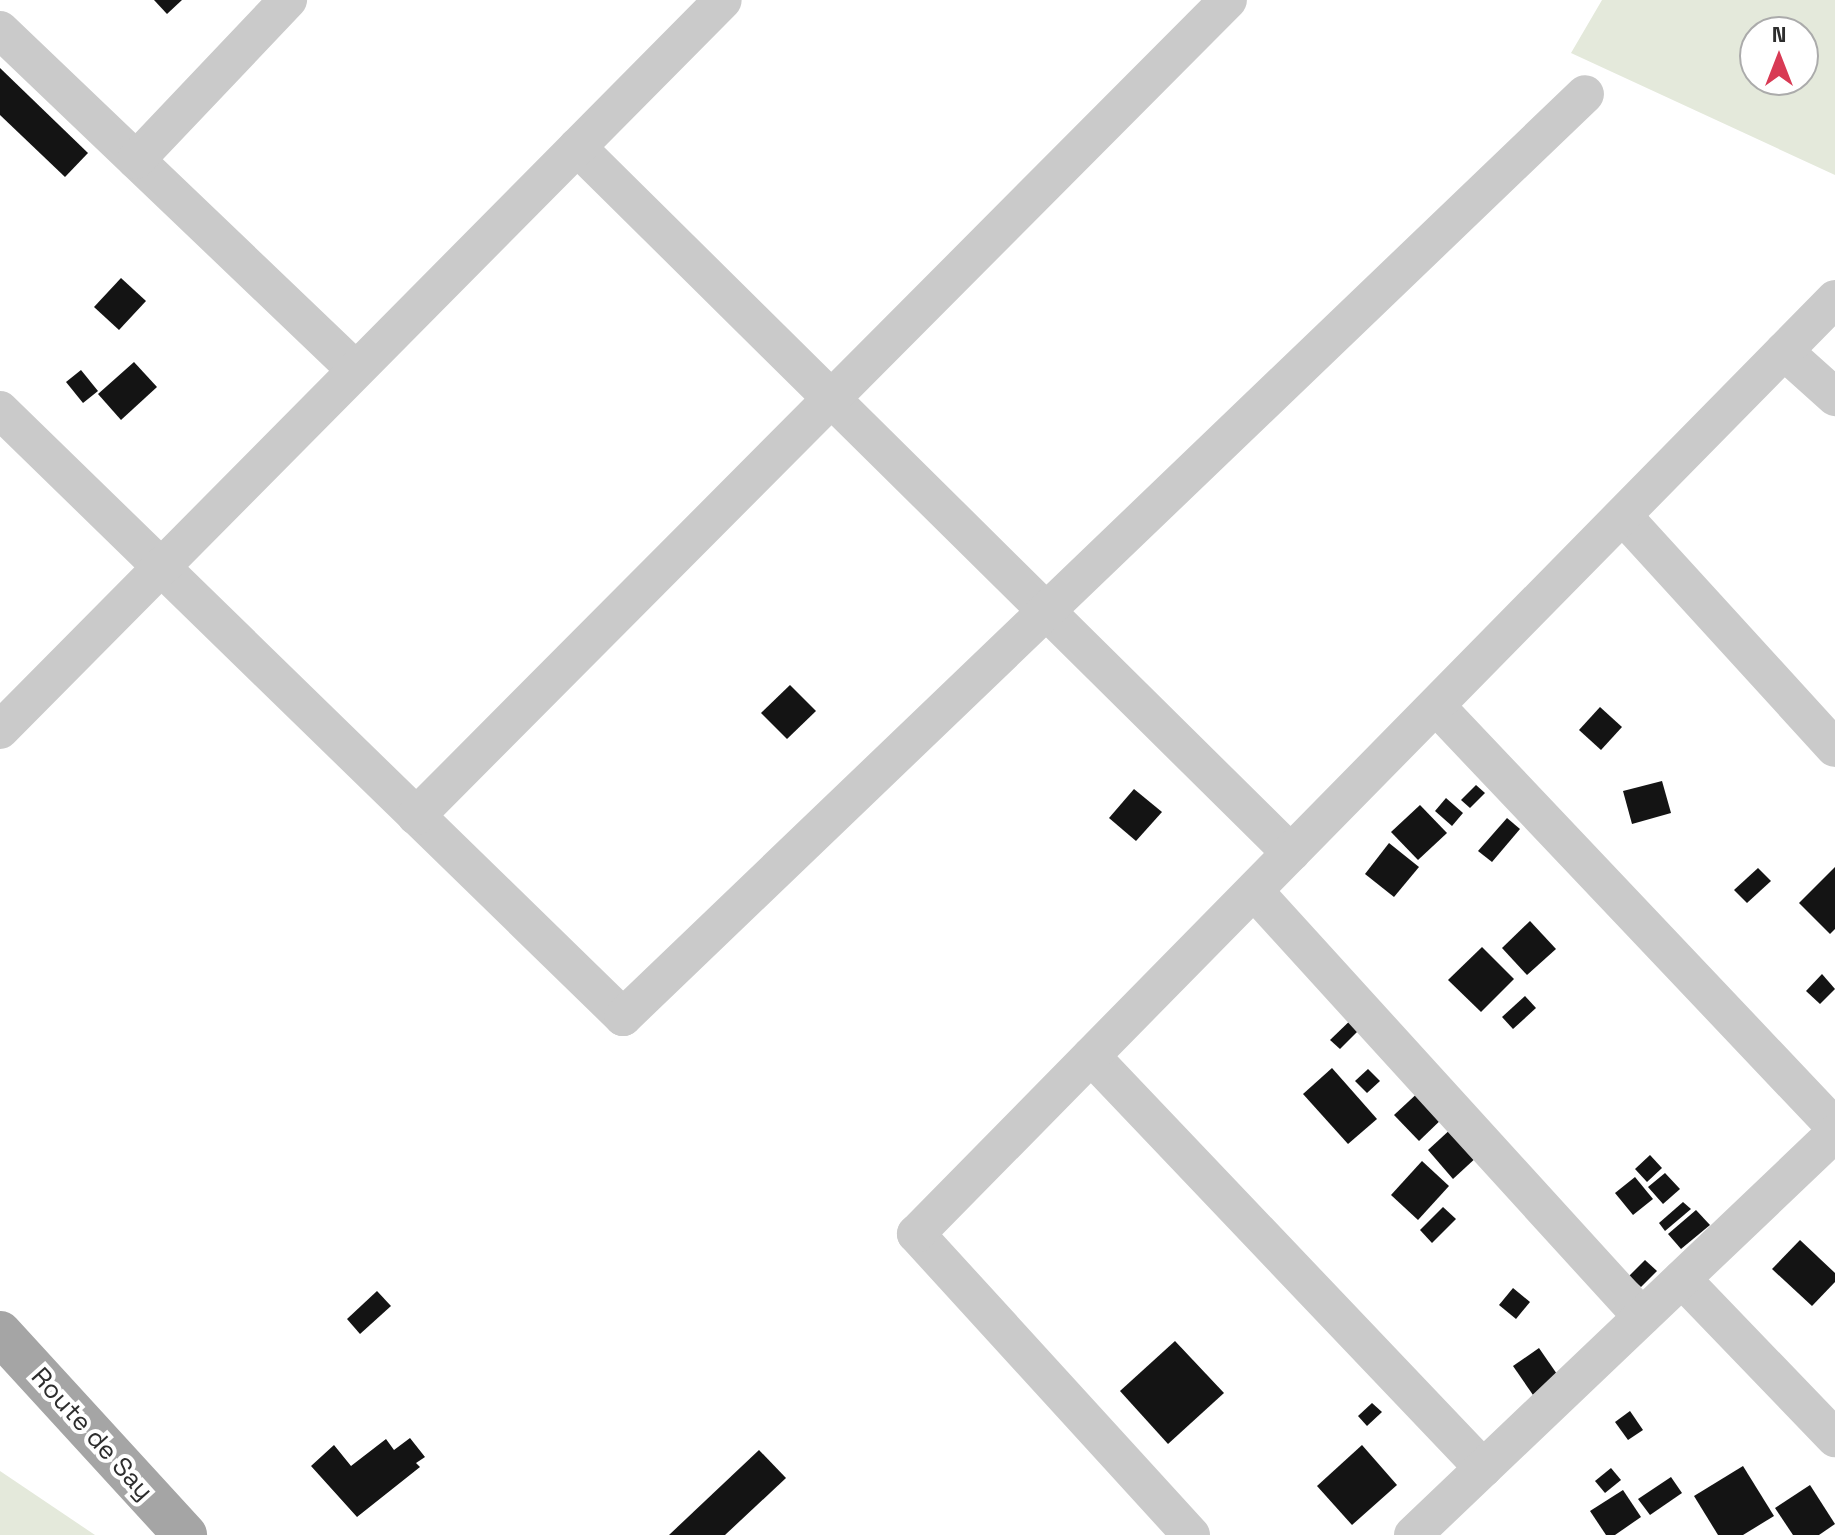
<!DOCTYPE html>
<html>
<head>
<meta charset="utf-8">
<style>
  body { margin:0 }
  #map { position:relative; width:1835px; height:1535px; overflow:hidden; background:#fff; font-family:"Space Grotesk",sans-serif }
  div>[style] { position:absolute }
  .green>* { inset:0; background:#e4e9db }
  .building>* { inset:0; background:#141414 }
  .minor>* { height:38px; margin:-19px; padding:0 19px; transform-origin:19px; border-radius:19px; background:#cacaca }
  .major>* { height:44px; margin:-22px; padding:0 22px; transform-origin:22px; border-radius:22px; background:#a5a5a5 }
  span { translate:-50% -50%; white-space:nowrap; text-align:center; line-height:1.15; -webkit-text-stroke:8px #fff; paint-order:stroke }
  .street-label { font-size:26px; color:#2d2d2d }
  .north { position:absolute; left:1739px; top:16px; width:80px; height:80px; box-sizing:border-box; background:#fff; border:2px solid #ababab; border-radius:50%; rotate:0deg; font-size:22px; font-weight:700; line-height:32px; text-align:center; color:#2d2d2d }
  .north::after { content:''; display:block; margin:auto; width:28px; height:36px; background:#d83a54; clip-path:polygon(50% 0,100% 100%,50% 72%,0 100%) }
</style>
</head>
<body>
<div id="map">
  <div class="green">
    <i style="clip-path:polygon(evenodd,1602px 0,1835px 0,1835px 175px,1571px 53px,1602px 0,1755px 32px,1803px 32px,1803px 80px,1755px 80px,1755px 32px)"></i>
    <i style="clip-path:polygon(0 1471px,95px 1535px,0 1535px)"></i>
  </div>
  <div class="building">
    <i style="clip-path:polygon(154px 0,182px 0,167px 14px)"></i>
    <i style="clip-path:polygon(0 68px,88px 153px,65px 177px,0 115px)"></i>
    <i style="clip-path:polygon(121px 278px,146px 301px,119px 330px,94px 307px)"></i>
    <i style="clip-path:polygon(134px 362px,157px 387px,121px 420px,98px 394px)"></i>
    <i style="clip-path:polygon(81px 370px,98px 391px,83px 403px,66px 382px)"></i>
    <i style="clip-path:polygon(790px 685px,816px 711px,787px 739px,761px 713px)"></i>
    <i style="clip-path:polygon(1600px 707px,1622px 727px,1601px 750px,1579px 730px)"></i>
    <i style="clip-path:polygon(1662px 781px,1671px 813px,1632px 824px,1623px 791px)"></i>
    <i style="clip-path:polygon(1476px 785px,1485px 793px,1470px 808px,1461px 800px)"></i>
    <i style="clip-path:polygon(1134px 789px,1162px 812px,1136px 841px,1109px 818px)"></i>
    <i style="clip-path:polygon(1446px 798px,1463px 813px,1452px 826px,1435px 811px)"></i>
    <i style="clip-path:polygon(1420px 805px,1447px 833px,1418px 860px,1391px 832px)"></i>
    <i style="clip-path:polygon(1507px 818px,1520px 829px,1492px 862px,1478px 851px)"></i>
    <i style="clip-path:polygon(1389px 843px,1419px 867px,1394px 897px,1365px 874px)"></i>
    <i style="clip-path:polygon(1835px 867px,1835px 929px,1830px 934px,1799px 903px)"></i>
    <i style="clip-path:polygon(1758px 868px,1771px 881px,1747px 903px,1734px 890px)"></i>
    <i style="clip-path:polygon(1530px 921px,1556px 949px,1527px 975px,1502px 948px)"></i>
    <i style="clip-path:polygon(1482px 947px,1514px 979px,1481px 1012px,1448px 980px)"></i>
    <i style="clip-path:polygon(1822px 974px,1835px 989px,1820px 1004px,1806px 991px)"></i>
    <i style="clip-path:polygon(1525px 996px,1536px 1008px,1513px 1029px,1502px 1017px)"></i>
    <i style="clip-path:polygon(1358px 1013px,1367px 1022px,1340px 1049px,1330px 1040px)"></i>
    <i style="clip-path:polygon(1332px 1068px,1377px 1119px,1348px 1144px,1303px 1094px)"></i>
    <i style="clip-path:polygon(1368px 1069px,1380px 1081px,1367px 1093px,1355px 1081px)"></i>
    <i style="clip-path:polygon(1422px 1089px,1447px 1114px,1419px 1141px,1394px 1115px)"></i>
    <i style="clip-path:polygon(1453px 1127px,1479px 1155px,1453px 1179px,1428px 1150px)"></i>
    <i style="clip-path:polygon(1650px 1155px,1662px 1168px,1647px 1182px,1635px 1169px)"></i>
    <i style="clip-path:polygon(1422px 1161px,1449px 1186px,1418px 1220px,1391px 1195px)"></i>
    <i style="clip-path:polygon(1665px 1173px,1680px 1189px,1663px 1204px,1648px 1187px)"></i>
    <i style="clip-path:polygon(1635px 1177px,1653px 1199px,1633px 1215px,1615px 1193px)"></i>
    <i style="clip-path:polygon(1683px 1202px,1691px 1209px,1665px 1231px,1659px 1223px)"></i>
    <i style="clip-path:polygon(1443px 1207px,1456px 1219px,1432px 1243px,1420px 1230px)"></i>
    <i style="clip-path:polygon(1696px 1210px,1710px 1225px,1681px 1249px,1668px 1234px)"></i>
    <i style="clip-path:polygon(1800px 1240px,1835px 1273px,1835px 1282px,1812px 1306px,1772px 1269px)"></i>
    <i style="clip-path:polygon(1645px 1260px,1657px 1271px,1641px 1287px,1629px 1276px)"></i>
    <i style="clip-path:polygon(1513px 1288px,1530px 1302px,1516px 1319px,1499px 1305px)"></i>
    <i style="clip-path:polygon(377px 1291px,391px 1306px,360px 1334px,347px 1319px)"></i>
    <i style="clip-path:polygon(1175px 1341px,1224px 1393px,1168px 1444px,1120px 1391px)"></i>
    <i style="clip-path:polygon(1539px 1348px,1559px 1377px,1533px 1395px,1513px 1366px)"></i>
    <i style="clip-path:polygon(1372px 1403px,1382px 1412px,1367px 1426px,1358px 1416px)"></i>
    <i style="clip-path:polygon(1630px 1411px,1643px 1430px,1628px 1440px,1615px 1422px)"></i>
    <i style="clip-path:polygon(410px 1438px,425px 1457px,416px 1463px,420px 1467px,357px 1517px,311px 1466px,334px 1445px,351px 1466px,386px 1439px,394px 1450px)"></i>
    <i style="clip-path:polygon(1362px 1445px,1397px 1485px,1352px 1525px,1317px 1486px)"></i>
    <i style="clip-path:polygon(759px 1450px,786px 1478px,725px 1535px,669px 1535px)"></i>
    <i style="clip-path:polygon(1743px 1466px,1774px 1516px,1743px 1535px,1718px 1535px,1694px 1496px)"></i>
    <i style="clip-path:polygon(1611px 1468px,1621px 1480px,1605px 1493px,1595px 1481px)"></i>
    <i style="clip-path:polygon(1671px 1477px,1682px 1493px,1650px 1515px,1638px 1499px)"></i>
    <i style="clip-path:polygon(1810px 1485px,1835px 1524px,1819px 1535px,1793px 1535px,1775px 1508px)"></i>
    <i style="clip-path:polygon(1623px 1490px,1641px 1517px,1615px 1535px,1606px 1535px,1590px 1511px)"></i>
  </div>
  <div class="minor">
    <i style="left:0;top:30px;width:492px;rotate:43.7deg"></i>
    <i style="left:577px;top:147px;width:1004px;rotate:44.68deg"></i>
    <i style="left:136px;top:160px;width:221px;rotate:-46.5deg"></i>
    <i style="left:1784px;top:351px;width:69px;rotate:42deg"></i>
    <i style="left:0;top:410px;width:870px;rotate:44.25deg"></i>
    <i style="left:623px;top:1017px;width:1333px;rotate:-43.81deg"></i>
    <i style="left:1623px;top:516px;width:314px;rotate:47.6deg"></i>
    <i style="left:1436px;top:706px;width:580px;rotate:46.54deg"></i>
    <i style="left:0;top:730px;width:1027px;rotate:-45.28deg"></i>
    <i style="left:416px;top:816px;width:1151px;rotate:-45.14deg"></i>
    <i style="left:1254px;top:891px;width:576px;rotate:47.67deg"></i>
    <i style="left:1091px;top:1056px;width:569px;rotate:46.42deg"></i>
    <i style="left:1682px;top:1279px;width:221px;rotate:46.1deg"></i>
    <i style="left:1191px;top:1535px;width:408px;rotate:-132.4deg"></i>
    <i style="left:916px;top:1234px;width:1311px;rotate:-45.49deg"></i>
    <i style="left:1413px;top:1535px;width:583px;rotate:-43.61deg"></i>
  </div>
  <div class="major">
    <i style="left:0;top:1333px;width:274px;rotate:47.5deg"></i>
  </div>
  <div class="street-label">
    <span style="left:92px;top:1434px;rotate:48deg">Route de Say</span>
  </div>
  <div class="north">N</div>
</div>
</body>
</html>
